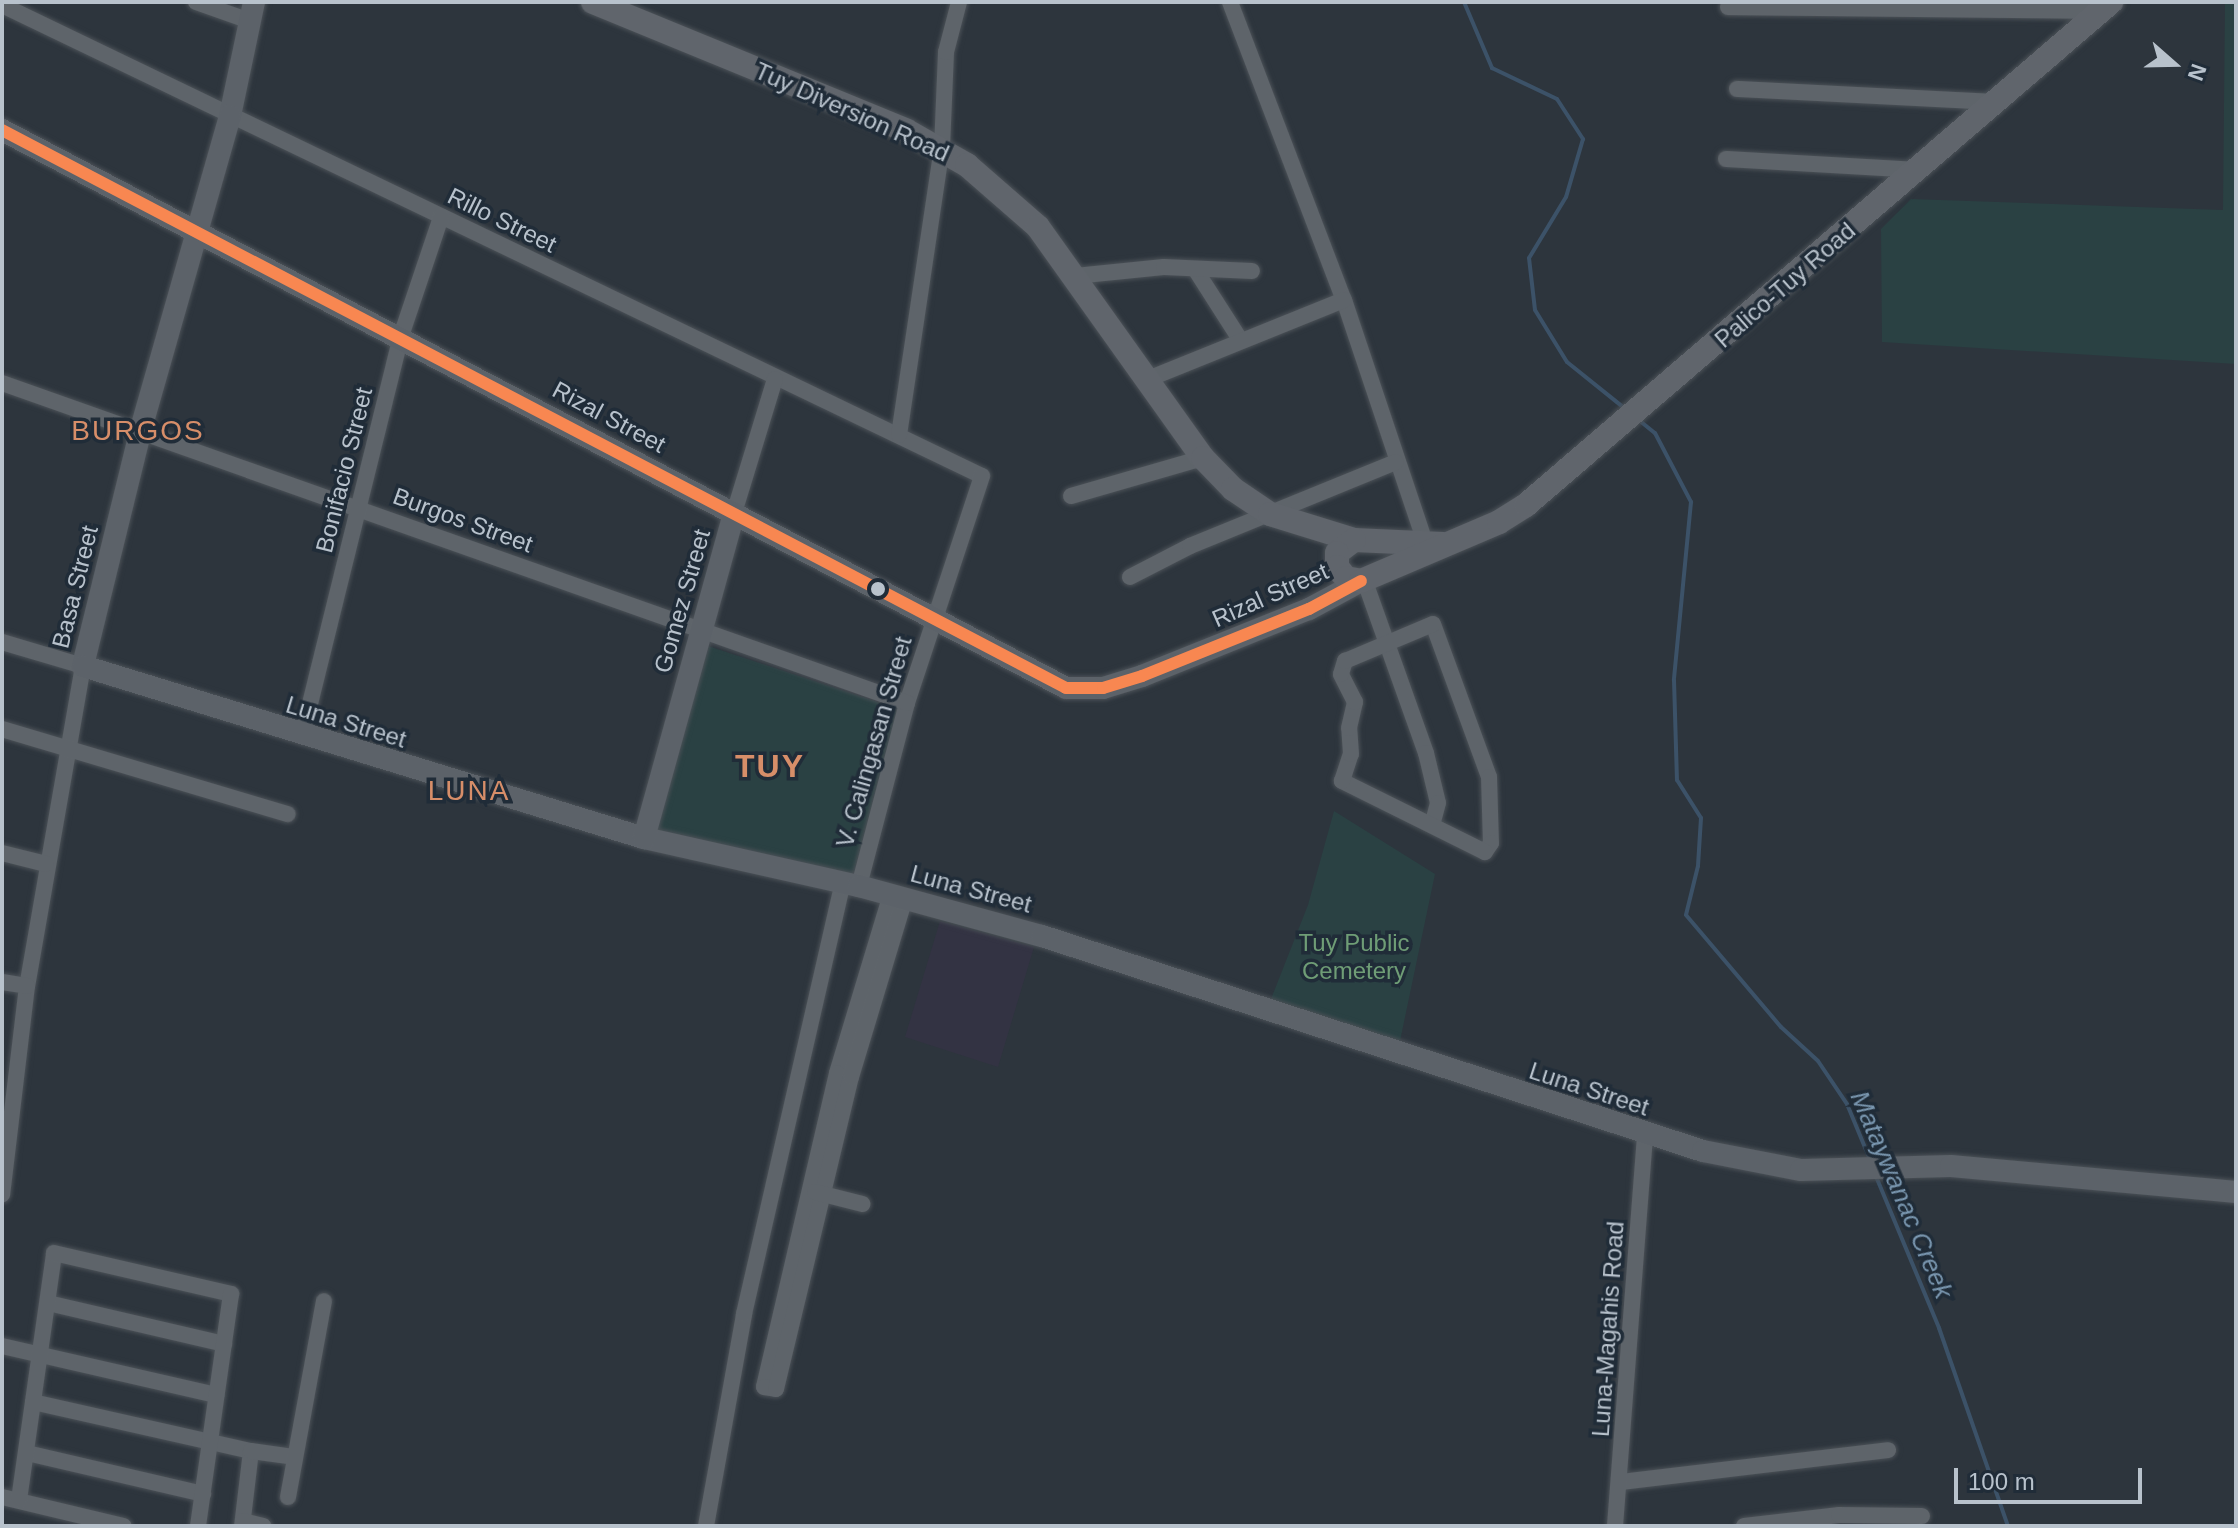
<!DOCTYPE html>
<html>
<head>
<meta charset="utf-8">
<style>
  body { margin:0 }
  #map { position:relative; width:2238px; height:1528px; overflow:hidden; background:#2d353d; font-family:Arial,sans-serif }
  div>[style] { position:absolute }
  .medical>* { inset:0; background:#333343 }
  .green>* { inset:0; background:#2a4143 }
  .stream>* { height:4px; margin:-2px; padding:0 2px; transform-origin:2px; border-radius:2px; background:#3c5268 }
  .roads { filter:drop-shadow(0 0 2px #4b5157) drop-shadow(0 0 2px #4b5157) }
  .street>* { height:16px; margin:-8px; padding:0 8px; transform-origin:8px; border-radius:8px; background:#5e646a }
  .secondary>* { height:22px; margin:-11px; padding:0 11px; transform-origin:11px; border-radius:11px; background:#5c6269 }
  .primary>* { height:24px; margin:-12px; padding:0 12px; transform-origin:12px; border-radius:12px; background:#60656c }
  .bus-1>* { height:12px; margin:-6px; padding:0 6px; transform-origin:6px; border-radius:6px; background:#f88751 }
  .dots>* { width:22px; height:22px; translate:-50% -50%; box-sizing:border-box; border:4px solid #202c38; border-radius:50% }
  span { translate:-50% -50%; white-space:nowrap; text-align:center; line-height:1.15; -webkit-text-stroke:7px #202c38; paint-order:stroke }
  .street-label { font-size:24px; color:#b8c2cc }
  .park-label { font-size:24px; color:#6f9d76 }
  .water-label { font-size:26px; color:#7996af; font-style:italic }
  .quarter-label { font-size:28px; color:#d78e69; letter-spacing:2px }
  .district-label { font-size:32px; color:#d78e69; font-weight:700; letter-spacing:2px }
  .frame { position:absolute; inset:0; border:4px solid #b8c2cc; pointer-events:none }
  .north { position:absolute; left:2134px; top:24px; width:80px; height:80px; -webkit-text-stroke:6px #202c38; paint-order:stroke; rotate:110deg; font-size:22px; font-weight:700; line-height:32px; text-align:center; color:#b8c2cc }
  .north::after { content:''; display:block; margin:auto; width:28px; height:36px; background:#b8c2cc; clip-path:polygon(50% 0,100% 100%,50% 72%,0 100%) }
  .scale { position:absolute; left:1954px; top:1468px; width:188px; height:36px; box-sizing:border-box; border:4px solid #b8c2cc; border-top:0; padding-left:10px; font-size:24px; line-height:28px; white-space:nowrap; color:#b8c2cc; -webkit-text-stroke:6px #202c38; paint-order:stroke }
</style>
</head>
<body>
<div id="map">
  <div class="medical">
    <i style="clip-path:polygon(940px 921px,1034px 947px,998px 1067px,905px 1037px)"></i>
  </div>
  <div class="green">
    <i style="clip-path:polygon(2225px 2px,2236px 2px,2236px 364px,1882px 342px,1881px 229px,1911px 199px,2223px 210px)"></i>
    <i style="clip-path:polygon(705px 645px,899px 709px,853px 877px,653px 833px)"></i>
    <i style="clip-path:polygon(1334px 811px,1435px 874px,1400px 1041px,1271px 999px,1308px 905px)"></i>
  </div>
  <div class="stream">
    <i style="left:1464px;top:2px;width:72px;rotate:67deg"></i>
    <i style="left:1492px;top:68px;width:72px;rotate:25.5deg"></i>
    <i style="left:1557px;top:99px;width:48px;rotate:57deg"></i>
    <i style="left:1583px;top:139px;width:60px;rotate:106.3deg"></i>
    <i style="left:1566px;top:197px;width:71px;rotate:121.2deg"></i>
    <i style="left:1529px;top:258px;width:52px;rotate:83.4deg"></i>
    <i style="left:1535px;top:310px;width:61px;rotate:58.4deg"></i>
    <i style="left:1567px;top:362px;width:72px;rotate:38.8deg"></i>
    <i style="left:1640px;top:421px;width:19px;rotate:39deg"></i>
    <i style="left:1655px;top:433px;width:78px;rotate:62.4deg"></i>
    <i style="left:1691px;top:502px;width:179px;rotate:95.5deg"></i>
    <i style="left:1674px;top:680px;width:100px;rotate:88.3deg"></i>
    <i style="left:1677px;top:780px;width:45px;rotate:57.7deg"></i>
    <i style="left:1701px;top:818px;width:48px;rotate:93.6deg"></i>
    <i style="left:1698px;top:866px;width:50px;rotate:103.8deg"></i>
    <i style="left:1686px;top:915px;width:147px;rotate:49.7deg"></i>
    <i style="left:1781px;top:1027px;width:50px;rotate:42.6deg"></i>
    <i style="left:1818px;top:1061px;width:52px;rotate:56deg"></i>
    <i style="left:1847px;top:1104px;width:63px;rotate:67.5deg"></i>
    <i style="left:1875px;top:1174px;width:167px;rotate:67.4deg"></i>
    <i style="left:1939px;top:1328px;width:210px;rotate:70.8deg"></i>
  </div>
  <div class="roads">
    <div class="street">
      <i style="left:196px;top:2px;width:57px;rotate:19.4deg"></i>
      <i style="left:1230px;top:2px;width:319px;rotate:69.1deg"></i>
      <i style="left:1344px;top:300px;width:255px;rotate:71.5deg"></i>
      <i style="left:2px;top:5px;width:1087px;rotate:25.67deg"></i>
      <i style="left:982px;top:476px;width:239px;rotate:108.3deg"></i>
      <i style="left:907px;top:703px;width:189px;rotate:104.7deg"></i>
      <i style="left:1728px;top:7px;width:373px;rotate:0.6deg"></i>
      <i style="left:1737px;top:89px;width:260px;rotate:2.9deg"></i>
      <i style="left:1726px;top:159px;width:193px;rotate:3.3deg"></i>
      <i style="left:1195px;top:269px;width:85px;rotate:57.4deg"></i>
      <i style="left:1075px;top:276px;width:89px;rotate:-5.8deg"></i>
      <i style="left:1164px;top:267px;width:88px;rotate:2.6deg"></i>
      <i style="left:1148px;top:379px;width:211px;rotate:-22deg"></i>
      <i style="left:2px;top:383px;width:960px;rotate:19.47deg"></i>
      <i style="left:899px;top:435px;width:290px;rotate:-81.5deg"></i>
      <i style="left:942px;top:148px;width:96px;rotate:-87.6deg"></i>
      <i style="left:946px;top:52px;width:52px;rotate:-75.4deg"></i>
      <i style="left:1071px;top:496px;width:137px;rotate:-16.1deg"></i>
      <i style="left:734px;top:513px;width:140px;rotate:-73deg"></i>
      <i style="left:1130px;top:577px;width:68px;rotate:-27.3deg"></i>
      <i style="left:1190px;top:546px;width:222px;rotate:-22.2deg"></i>
      <i style="left:1364px;top:579px;width:185px;rotate:70.4deg"></i>
      <i style="left:1426px;top:753px;width:51px;rotate:76.5deg"></i>
      <i style="left:1438px;top:803px;width:23px;rotate:105deg"></i>
      <i style="left:1433px;top:624px;width:163px;rotate:69.9deg"></i>
      <i style="left:1489px;top:777px;width:66px;rotate:88.3deg"></i>
      <i style="left:1491px;top:843px;width:11px;rotate:124deg"></i>
      <i style="left:1485px;top:852px;width:160px;rotate:-153.6deg"></i>
      <i style="left:1342px;top:781px;width:28px;rotate:-72deg"></i>
      <i style="left:1351px;top:754px;width:26px;rotate:-94deg"></i>
      <i style="left:1349px;top:728px;width:27px;rotate:-77deg"></i>
      <i style="left:1355px;top:702px;width:31px;rotate:-117deg"></i>
      <i style="left:1341px;top:674px;width:14px;rotate:-73deg"></i>
      <i style="left:1345px;top:661px;width:95px;rotate:-22.8deg"></i>
      <i style="left:2px;top:642px;width:84px;rotate:16.5deg"></i>
      <i style="left:83px;top:666px;width:325px;rotate:99.9deg"></i>
      <i style="left:27px;top:986px;width:210px;rotate:96.8deg"></i>
      <i style="left:2px;top:729px;width:298px;rotate:16.6deg"></i>
      <i style="left:302px;top:736px;width:412px;rotate:-76.1deg"></i>
      <i style="left:401px;top:336px;width:126px;rotate:-71.4deg"></i>
      <i style="left:2px;top:853px;width:45px;rotate:14deg"></i>
      <i style="left:891px;top:894px;width:187px;rotate:106.8deg"></i>
      <i style="left:837px;top:1073px;width:322px;rotate:103.1deg"></i>
      <i style="left:764px;top:1387px;width:12px;rotate:9deg"></i>
      <i style="left:776px;top:1389px;width:321px;rotate:-76.5deg"></i>
      <i style="left:851px;top:1077px;width:187px;rotate:-73.2deg"></i>
      <i style="left:2px;top:982px;width:25px;rotate:9deg"></i>
      <i style="left:815px;top:1192px;width:49px;rotate:14.3deg"></i>
      <i style="left:48px;top:1303px;width:181px;rotate:13.1deg"></i>
      <i style="left:2px;top:1346px;width:220px;rotate:12.9deg"></i>
      <i style="left:33px;top:1402px;width:223px;rotate:12.7deg"></i>
      <i style="left:251px;top:1451px;width:76px;rotate:96.8deg"></i>
      <i style="left:251px;top:1451px;width:43px;rotate:7.9deg"></i>
      <i style="left:27px;top:1453px;width:181px;rotate:13.1deg"></i>
      <i style="left:1621px;top:1482px;width:269px;rotate:-6.8deg"></i>
      <i style="left:2px;top:1497px;width:125px;rotate:13.4deg"></i>
      <i style="left:288px;top:1497px;width:199px;rotate:-79.6deg"></i>
      <i style="left:19px;top:1500px;width:249px;rotate:-81.9deg"></i>
      <i style="left:54px;top:1253px;width:182px;rotate:13deg"></i>
      <i style="left:231px;top:1294px;width:234px;rotate:98.1deg"></i>
      <i style="left:243px;top:1521px;width:21px;rotate:14deg"></i>
      <i style="left:706px;top:1526px;width:215px;rotate:-79.8deg"></i>
      <i style="left:744px;top:1314px;width:443px;rotate:-77.1deg"></i>
      <i style="left:1615px;top:1526px;width:392px;rotate:-85.6deg"></i>
      <i style="left:1744px;top:1526px;width:96px;rotate:-6.6deg"></i>
      <i style="left:1839px;top:1515px;width:83px;rotate:0.7deg"></i>
    </div>
    <div class="secondary">
      <i style="left:254px;top:2px;width:116px;rotate:101.9deg"></i>
      <i style="left:230px;top:116px;width:325px;rotate:105.9deg"></i>
      <i style="left:141px;top:429px;width:244px;rotate:103.8deg"></i>
      <i style="left:83px;top:666px;width:587px;rotate:17.05deg"></i>
      <i style="left:644px;top:838px;width:220px;rotate:12.6deg"></i>
      <i style="left:859px;top:886px;width:190px;rotate:15.3deg"></i>
      <i style="left:1042px;top:936px;width:695px;rotate:18.02deg"></i>
      <i style="left:1703px;top:1151px;width:100px;rotate:11deg"></i>
      <i style="left:1801px;top:1170px;width:150px;rotate:-1.5deg"></i>
      <i style="left:1951px;top:1166px;width:286px;rotate:5.2deg"></i>
      <i style="left:2px;top:130px;width:1201px;rotate:27.67deg"></i>
      <i style="left:1066px;top:688px;width:37px"></i>
      <i style="left:1103px;top:688px;width:41px;rotate:-17.1deg"></i>
      <i style="left:1142px;top:676px;width:180px;rotate:-21.9deg"></i>
      <i style="left:1309px;top:609px;width:59px;rotate:-28.3deg"></i>
      <i style="left:644px;top:838px;width:337px;rotate:-74.5deg"></i>
    </div>
    <div class="primary">
      <i style="left:593px;top:2px;width:339px;rotate:22.3deg"></i>
      <i style="left:907px;top:131px;width:69px;rotate:29.5deg"></i>
      <i style="left:967px;top:165px;width:94px;rotate:41.1deg"></i>
      <i style="left:1038px;top:227px;width:284px;rotate:54.5deg"></i>
      <i style="left:1203px;top:458px;width:43px;rotate:45.9deg"></i>
      <i style="left:1233px;top:489px;width:45px;rotate:34deg"></i>
      <i style="left:1270px;top:514px;width:88px;rotate:17.2deg"></i>
      <i style="left:1443px;top:544px;width:89px;rotate:-177.4deg"></i>
      <i style="left:1354px;top:540px;width:21px;rotate:143deg"></i>
      <i style="left:1337px;top:553px;width:14px;rotate:90deg"></i>
      <i style="left:1337px;top:567px;width:14px;rotate:51deg"></i>
      <i style="left:1346px;top:578px;width:15px;rotate:11deg"></i>
      <i style="left:1361px;top:581px;width:150px;rotate:-23.1deg"></i>
      <i style="left:1499px;top:522px;width:32px;rotate:-32deg"></i>
      <i style="left:1526px;top:505px;width:772px;rotate:-40.69deg"></i>
    </div>
  </div>
  <div class="bus-1">
    <i style="left:2px;top:130px;width:1201px;rotate:27.67deg"></i>
    <i style="left:1066px;top:688px;width:37px"></i>
    <i style="left:1103px;top:688px;width:41px;rotate:-17.1deg"></i>
    <i style="left:1142px;top:676px;width:180px;rotate:-21.9deg"></i>
    <i style="left:1309px;top:609px;width:59px;rotate:-28.3deg"></i>
  </div>
  <div class="dots">
    <i style="left:878px;top:589px;background:#b8c2cc"></i>
  </div>
  <div class="street-label">
    <span style="left:852px;top:112px;rotate:24deg">Tuy Diversion Road</span>
    <span style="left:502px;top:220px;rotate:26deg">Rillo Street</span>
    <span style="left:1785px;top:285px;rotate:-41deg">Palico-Tuy Road</span>
    <span style="left:609px;top:417px;rotate:28deg">Rizal Street</span>
    <span style="left:344px;top:470px;rotate:-76deg">Bonifacio Street</span>
    <span style="left:463px;top:520px;rotate:20deg">Burgos Street</span>
    <span style="left:75px;top:587px;rotate:-76deg">Basa Street</span>
    <span style="left:1270px;top:595px;rotate:-24deg">Rizal Street</span>
    <span style="left:682px;top:601px;rotate:-74deg">Gomez Street</span>
    <span style="left:346px;top:722px;rotate:17deg">Luna Street</span>
    <span style="left:874px;top:742px;rotate:-74deg">V. Calingasan Street</span>
    <span style="left:971px;top:889px;rotate:15deg">Luna Street</span>
    <span style="left:1589px;top:1089px;rotate:18deg">Luna Street</span>
    <span style="left:1608px;top:1329px;rotate:-86deg">Luna-Magahis Road</span>
  </div>
  <div class="park-label">
    <span style="left:1354px;top:957px">Tuy Public<br>Cemetery</span>
  </div>
  <div class="water-label">
    <span style="left:1901px;top:1195px;rotate:67deg">Mataywanac Creek</span>
  </div>
  <div class="quarter-label">
    <span style="left:138px;top:431px">BURGOS</span>
    <span style="left:469px;top:791px">LUNA</span>
  </div>
  <div class="district-label">
    <span style="left:770px;top:766px">TUY</span>
  </div>
  <div class="frame"></div>
  <div class="north">N</div>
  <div class="scale">100 m</div>
</div>
</body>
</html>
